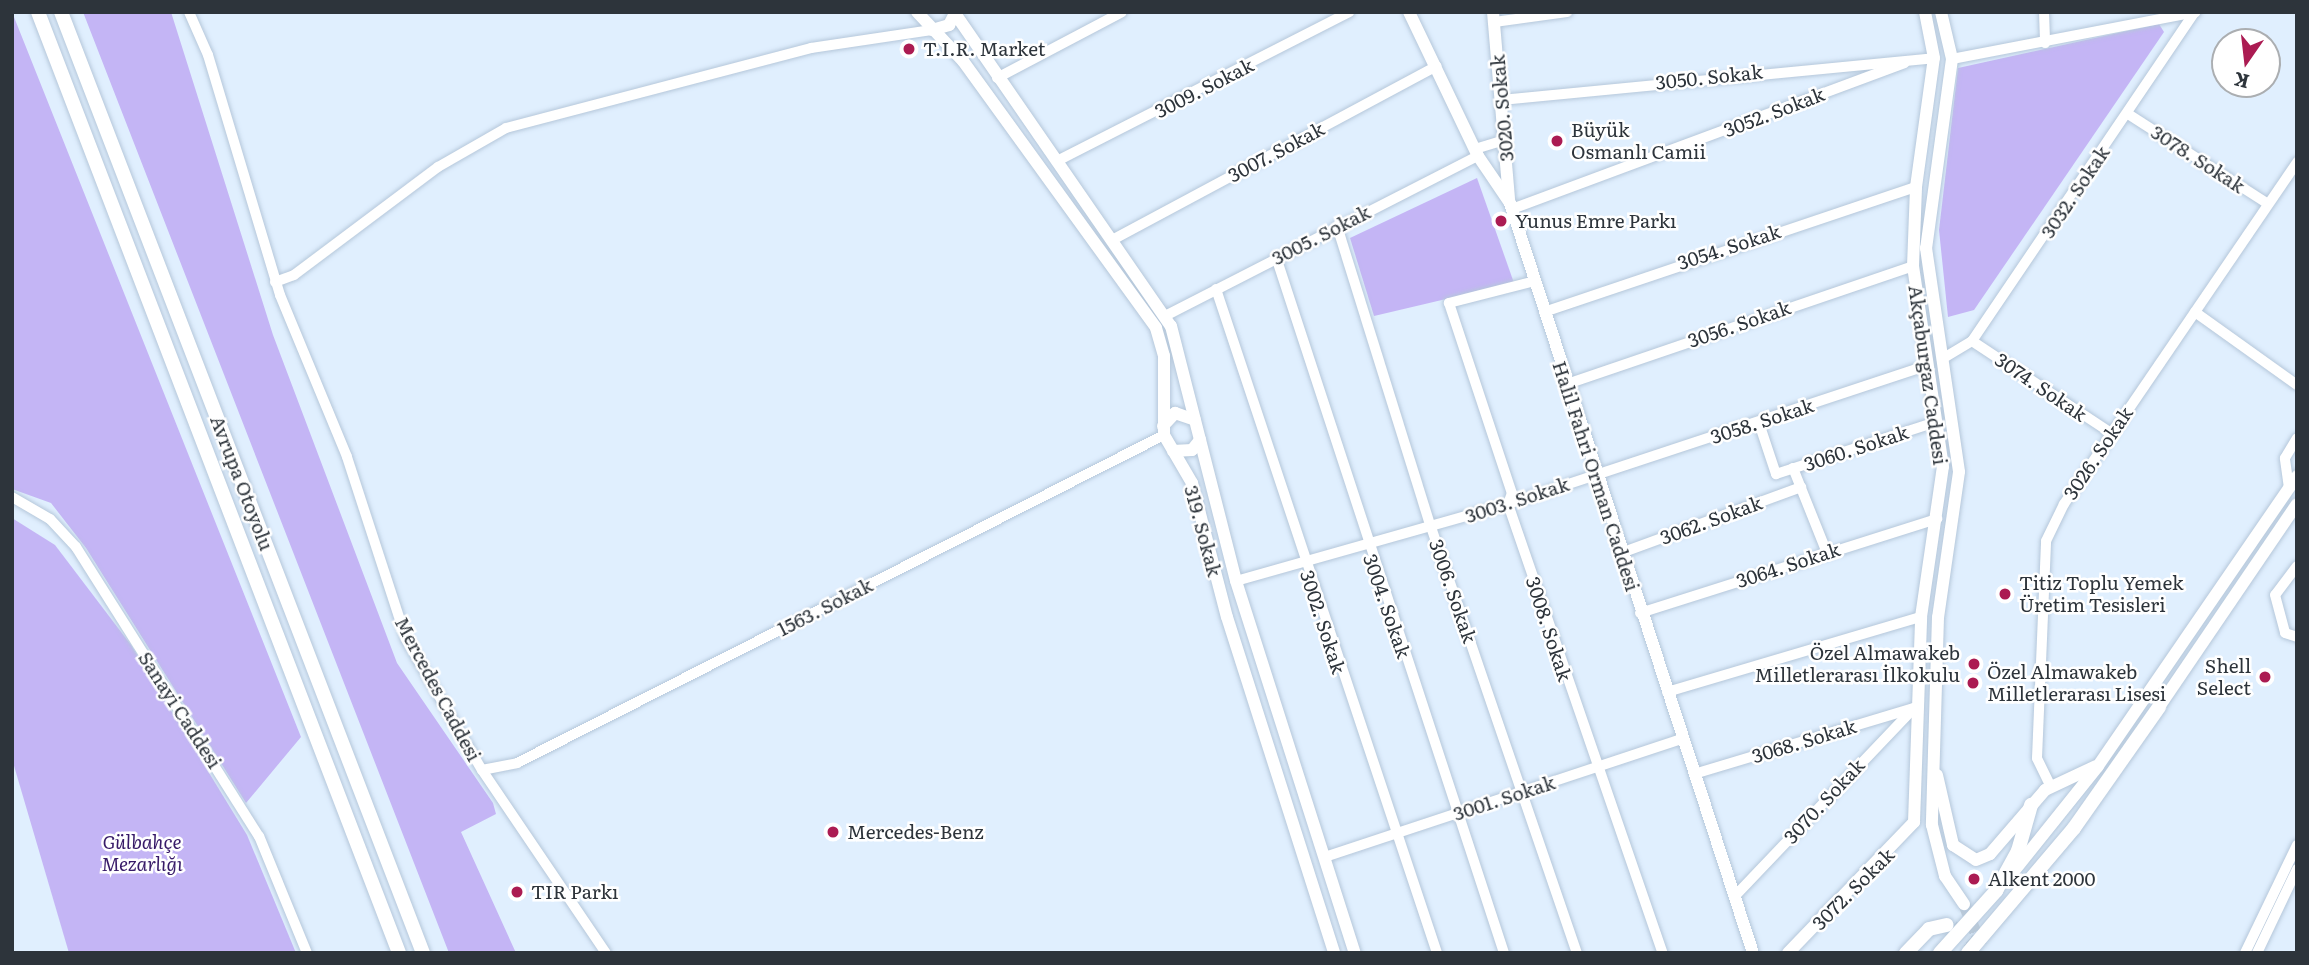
<!DOCTYPE html>
<html>
<head>
<meta charset="utf-8">
<style>
  body { margin:0 }
  #map { position:relative; width:2309px; height:965px; overflow:hidden; background:#e0effe; font-family:Literata,serif }
  div>[style] { position:absolute }
  .green>* { inset:0; background:#c4b5f5 }
  .major-tunnel>* { height:12px; margin-top:-6px; transform-origin:0; background:repeating-linear-gradient(90deg,#bccad7 0 12px,transparent 0 18px) }
  .highway-tunnel>* { height:14px; margin-top:-7px; transform-origin:0; background:repeating-linear-gradient(90deg,#bccad7 0 14px,transparent 0 21px) }
  .roads { filter:drop-shadow(0 0 2px #b5c7da) drop-shadow(0 0 2px #b5c7da) }
  .minor>* { height:10px; margin:-5px; padding:0 5px; transform-origin:5px; border-radius:5px; background:#fff }
  .major>* { height:12px; margin:-6px; padding:0 6px; transform-origin:6px; border-radius:6px; background:#fff }
  .highway>* { height:14px; margin:-7px; padding:0 7px; transform-origin:7px; border-radius:7px; background:#fff }
  .dots>* { width:19px; height:19px; translate:-50% -50%; box-sizing:border-box; border:4px solid #fff; border-radius:50% }
  span { translate:-50% -50%; white-space:nowrap; text-align:center; line-height:1.15; -webkit-text-stroke:5px #fff; paint-order:stroke }
  .poi-label { font-size:19px; color:#2d343b }
  .left { translate:0 -50%; text-align:left }
  .right { translate:-100% -50%; text-align:right }
  .street-label { font-size:19px; color:#2d343b }
  .park-label { font-size:19px; color:#371a68; font-style:italic }
  .frame { position:absolute; inset:0; border:14px solid #2d343b; pointer-events:none }
  .north { position:absolute; left:2211px; top:28px; width:70px; height:70px; box-sizing:border-box; background:#fff; border:2px solid #abaeb1; border-radius:50%; rotate:194deg; font-size:19px; font-weight:700; line-height:28px; text-align:center; color:#2d343b }
  .north::after { content:''; display:block; margin:auto; width:24px; height:32px; background:#ab1b52; clip-path:polygon(50% 0,100% 100%,50% 72%,0 100%) }
</style>
</head>
<body>
<div id="map">
  <div class="green">
    <i style="clip-path:polygon(12px 12px,301px 737px,246px 803px,86px 548px,51px 503px,12px 489px)"></i>
    <i style="clip-path:polygon(83px 12px,171px 12px,273px 335px,397px 663px,493px 803px,496px 814px,461px 832px,516px 953px,449px 953px)"></i>
    <i style="clip-path:polygon(2159px 24px,2164px 32px,1974px 310px,1948px 317px,1939px 230px,1958px 68px)"></i>
    <i style="clip-path:polygon(1477px 178px,1514px 283px,1374px 316px,1350px 238px)"></i>
    <i style="clip-path:polygon(12px 518px,55px 545px,131px 645px,247px 835px,296px 953px,69px 953px,12px 759px)"></i>
  </div>
  <div class="major-tunnel">
    <i style="left:1964px;top:904px;width:45px;rotate:68deg"></i>
  </div>
  <div class="highway-tunnel">
    <i style="left:1952px;top:927px;width:41px;rotate:39.1deg"></i>
  </div>
  <div class="roads">
    <div class="minor">
      <i style="left:189px;top:12px;width:47px;rotate:66.2deg"></i>
      <i style="left:208px;top:55px;width:251px;rotate:73.3deg"></i>
      <i style="left:280px;top:295px;width:175px;rotate:67.5deg"></i>
      <i style="left:347px;top:457px;width:191px;rotate:72deg"></i>
      <i style="left:406px;top:639px;width:151px;rotate:59.9deg"></i>
      <i style="left:482px;top:770px;width:221px;rotate:55.9deg"></i>
      <i style="left:2044px;top:12px;width:31px;rotate:88deg"></i>
      <i style="left:1494px;top:22px;width:74px;rotate:-7.8deg"></i>
      <i style="left:1952px;top:59px;width:248px;rotate:-10.9deg"></i>
      <i style="left:997px;top:78px;width:141px;rotate:-27.8deg"></i>
      <i style="left:1501px;top:100px;width:435px;rotate:-5.5deg"></i>
      <i style="left:2128px;top:114px;width:166px;rotate:32.7deg"></i>
      <i style="left:1475px;top:149px;width:30px;rotate:-17deg"></i>
      <i style="left:1057px;top:161px;width:328px;rotate:-27deg"></i>
      <i style="left:1512px;top:209px;width:419px;rotate:-20.4deg"></i>
      <i style="left:1337px;top:226px;width:315px;rotate:72.7deg"></i>
      <i style="left:1431px;top:527px;width:450px;rotate:71.1deg"></i>
      <i style="left:1114px;top:239px;width:366px;rotate:-28.2deg"></i>
      <i style="left:1276px;top:257px;width:732px;rotate:71.86deg"></i>
      <i style="left:1535px;top:281px;width:89px;rotate:165.7deg"></i>
      <i style="left:1449px;top:303px;width:200px;rotate:71.7deg"></i>
      <i style="left:1512px;top:493px;width:12px;rotate:110deg"></i>
      <i style="left:1508px;top:504px;width:475px;rotate:71deg"></i>
      <i style="left:275px;top:282px;width:20px;rotate:-20deg"></i>
      <i style="left:294px;top:275px;width:180px;rotate:-36.9deg"></i>
      <i style="left:438px;top:167px;width:78px;rotate:-29.8deg"></i>
      <i style="left:506px;top:128px;width:315px;rotate:-14.7deg"></i>
      <i style="left:811px;top:48px;width:122px;rotate:-8.5deg"></i>
      <i style="left:1216px;top:289px;width:700px;rotate:71.59deg"></i>
      <i style="left:1544px;top:312px;width:392px;rotate:-18.6deg"></i>
      <i style="left:2195px;top:312px;width:125px;rotate:35.6deg"></i>
      <i style="left:1165px;top:316px;width:352px;rotate:-27.1deg"></i>
      <i style="left:1972px;top:341px;width:167px;rotate:33.5deg"></i>
      <i style="left:1942px;top:359px;width:35px;rotate:-31deg"></i>
      <i style="left:1972px;top:341px;width:397px;rotate:-55.9deg"></i>
      <i style="left:1567px;top:384px;width:366px;rotate:-18.8deg"></i>
      <i style="left:1759px;top:423px;width:54px;rotate:71.6deg"></i>
      <i style="left:1776px;top:474px;width:168px;rotate:-18deg"></i>
      <i style="left:1793px;top:468px;width:92px;rotate:68.2deg"></i>
      <i style="left:2289px;top:488px;width:30px;rotate:-98deg"></i>
      <i style="left:2285px;top:458px;width:23px;rotate:-59deg"></i>
      <i style="left:12px;top:497px;width:44px;rotate:30.1deg"></i>
      <i style="left:50px;top:519px;width:38px;rotate:47deg"></i>
      <i style="left:76px;top:547px;width:342px;rotate:57.7deg"></i>
      <i style="left:259px;top:836px;width:126px;rotate:67.7deg"></i>
      <i style="left:1621px;top:553px;width:192px;rotate:-20.1deg"></i>
      <i style="left:2297px;top:566px;width:36px;rotate:127deg"></i>
      <i style="left:2275px;top:595px;width:39px;rotate:75deg"></i>
      <i style="left:2285px;top:633px;width:13px;rotate:18deg"></i>
      <i style="left:1236px;top:581px;width:283px;rotate:-15.8deg"></i>
      <i style="left:1508px;top:504px;width:442px;rotate:-18.3deg"></i>
      <i style="left:1640px;top:613px;width:312px;rotate:-17.6deg"></i>
      <i style="left:1667px;top:692px;width:265px;rotate:-16.5deg"></i>
      <i style="left:482px;top:770px;width:36px;rotate:-11deg"></i>
      <i style="left:517px;top:763px;width:725px;rotate:-26.88deg"></i>
      <i style="left:1694px;top:774px;width:230px;rotate:-16.7deg"></i>
      <i style="left:2051px;top:787px;width:32px;rotate:-116deg"></i>
      <i style="left:2037px;top:758px;width:217px;rotate:-87.6deg"></i>
      <i style="left:2046px;top:541px;width:41px;rotate:-64.1deg"></i>
      <i style="left:2064px;top:504px;width:414px;rotate:-55.7deg"></i>
      <i style="left:1325px;top:857px;width:376px;rotate:-18.3deg"></i>
      <i style="left:1735px;top:896px;width:260px;rotate:-46.4deg"></i>
      <i style="left:2245px;top:953px;width:120px;rotate:-64.3deg"></i>
      <i style="left:2257px;top:953px;width:93px;rotate:-64.5deg"></i>
    </div>
    <div class="major">
      <i style="left:917px;top:12px;width:67px;rotate:46.8deg"></i>
      <i style="left:963px;top:61px;width:329px;rotate:54.1deg"></i>
      <i style="left:1156px;top:328px;width:29px;rotate:74deg"></i>
      <i style="left:1164px;top:356px;width:79px;rotate:90deg"></i>
      <i style="left:1164px;top:435px;width:56px;rotate:59.7deg"></i>
      <i style="left:1192px;top:483px;width:138px;rotate:75.4deg"></i>
      <i style="left:1227px;top:617px;width:353px;rotate:72.3deg"></i>
      <i style="left:954px;top:12px;width:382px;rotate:55.4deg"></i>
      <i style="left:1171px;top:326px;width:263px;rotate:75.7deg"></i>
      <i style="left:1236px;top:581px;width:391px;rotate:72.3deg"></i>
      <i style="left:1409px;top:12px;width:160px;rotate:64.4deg"></i>
      <i style="left:1478px;top:156px;width:57px;rotate:55.8deg"></i>
      <i style="left:1510px;top:203px;width:788px;rotate:72.05deg"></i>
      <i style="left:1493px;top:12px;width:188px;rotate:85.1deg"></i>
      <i style="left:1941px;top:12px;width:48px;rotate:76.8deg"></i>
      <i style="left:1952px;top:59px;width:191px;rotate:97.8deg"></i>
      <i style="left:1926px;top:248px;width:226px;rotate:81.6deg"></i>
      <i style="left:1959px;top:472px;width:147px;rotate:98.2deg"></i>
      <i style="left:1938px;top:617px;width:208px;rotate:91.7deg"></i>
      <i style="left:1932px;top:825px;width:53px;rotate:75.7deg"></i>
      <i style="left:1945px;top:876px;width:34px;rotate:56deg"></i>
      <i style="left:932px;top:30px;width:18px;rotate:-16deg"></i>
      <i style="left:949px;top:25px;width:13px;rotate:-63deg"></i>
      <i style="left:1163px;top:426px;width:18px;rotate:-47deg"></i>
      <i style="left:1175px;top:413px;width:21px;rotate:19deg"></i>
      <i style="left:1173px;top:451px;width:19px;rotate:-3deg"></i>
      <i style="left:1192px;top:450px;width:13px;rotate:-51deg"></i>
      <i style="left:2159px;top:707px;width:245px;rotate:-55.8deg"></i>
      <i style="left:1937px;top:775px;width:72px;rotate:77.1deg"></i>
      <i style="left:1953px;top:845px;width:27px;rotate:33deg"></i>
      <i style="left:1976px;top:860px;width:15px;rotate:-23deg"></i>
      <i style="left:1990px;top:854px;width:84px;rotate:-49.3deg"></i>
      <i style="left:2045px;top:790px;width:56px;rotate:-25.2deg"></i>
      <i style="left:2006px;top:881px;width:147px;rotate:-51.3deg"></i>
      <i style="left:2098px;top:766px;width:352px;rotate:-55.5deg"></i>
      <i style="left:1788px;top:953px;width:182px;rotate:-46.1deg"></i>
      <i style="left:1914px;top:822px;width:205px;rotate:-88deg"></i>
      <i style="left:1921px;top:617px;width:152px;rotate:-81.7deg"></i>
      <i style="left:1943px;top:467px;width:203px;rotate:-98.5deg"></i>
      <i style="left:1913px;top:266px;width:79px;rotate:-87.8deg"></i>
      <i style="left:1916px;top:187px;width:130px;rotate:-82.1deg"></i>
      <i style="left:1934px;top:58px;width:47px;rotate:-101.1deg"></i>
    </div>
    <div class="highway">
      <i style="left:38px;top:12px;width:1008px;rotate:69.01deg"></i>
      <i style="left:61px;top:12px;width:1008px;rotate:68.96deg"></i>
      <i style="left:1906px;top:953px;width:33px;rotate:-46deg"></i>
      <i style="left:1929px;top:929px;width:18px;rotate:-13deg"></i>
      <i style="left:1940px;top:953px;width:84px;rotate:-47.9deg"></i>
      <i style="left:1996px;top:891px;width:46px;rotate:-61.2deg"></i>
      <i style="left:2018px;top:851px;width:48px;rotate:-74.2deg"></i>
      <i style="left:1968px;top:953px;width:164px;rotate:-49.7deg"></i>
      <i style="left:2074px;top:828px;width:148px;rotate:-54.9deg"></i>
    </div>
  </div>
  <div class="dots">
    <i style="left:909px;top:49px;background:#ab1b52"></i>
    <i style="left:1557px;top:141px;background:#ab1b52"></i>
    <i style="left:1501px;top:221px;background:#ab1b52"></i>
    <i style="left:2005px;top:594px;background:#ab1b52"></i>
    <i style="left:1974px;top:664px;background:#ab1b52"></i>
    <i style="left:2265px;top:677px;background:#ab1b52"></i>
    <i style="left:1973px;top:683px;background:#ab1b52"></i>
    <i style="left:833px;top:832px;background:#ab1b52"></i>
    <i style="left:1974px;top:879px;background:#ab1b52"></i>
    <i style="left:517px;top:892px;background:#ab1b52"></i>
  </div>
  <div class="poi-label">
    <span class="left" style="left:923px;top:49px">T.I.R. Market</span>
    <span class="left" style="left:1571px;top:141px">Büyük<br>Osmanlı Camii</span>
    <span class="left" style="left:1515px;top:221px">Yunus Emre Parkı</span>
    <span class="left" style="left:2019px;top:594px">Titiz Toplu Yemek<br>Üretim Tesisleri</span>
    <span class="right" style="left:1960px;top:664px">Özel Almawakeb<br>Milletlerarası İlkokulu</span>
    <span class="right" style="left:2251px;top:677px">Shell<br>Select</span>
    <span class="left" style="left:1987px;top:683px">Özel Almawakeb<br>Milletlerarası Lisesi</span>
    <span class="left" style="left:847px;top:832px">Mercedes-Benz</span>
    <span class="left" style="left:1988px;top:879px">Alkent 2000</span>
    <span class="left" style="left:531px;top:892px">TIR Parkı</span>
  </div>
  <div class="street-label">
    <span style="left:1709px;top:77px;rotate:-6deg">3050. Sokak</span>
    <span style="left:1204px;top:88px;rotate:-27deg">3009. Sokak</span>
    <span style="left:1502px;top:108px;rotate:-95deg">3020. Sokak</span>
    <span style="left:1774px;top:112px;rotate:-21deg">3052. Sokak</span>
    <span style="left:1276px;top:152px;rotate:-28deg">3007. Sokak</span>
    <span style="left:2198px;top:159px;rotate:33deg">3078. Sokak</span>
    <span style="left:2075px;top:192px;rotate:-56deg">3032. Sokak</span>
    <span style="left:1321px;top:235px;rotate:-27deg">3005. Sokak</span>
    <span style="left:1729px;top:247px;rotate:-18deg">3054. Sokak</span>
    <span style="left:1739px;top:324px;rotate:-19deg">3056. Sokak</span>
    <span style="left:1928px;top:375px;rotate:82deg">Akçaburgaz Caddesi</span>
    <span style="left:2041px;top:387px;rotate:34deg">3074. Sokak</span>
    <span style="left:1762px;top:421px;rotate:-18deg">3058. Sokak</span>
    <span style="left:1856px;top:448px;rotate:-18deg">3060. Sokak</span>
    <span style="left:2098px;top:453px;rotate:-56deg">3026. Sokak</span>
    <span style="left:1596px;top:476px;rotate:72deg">Halil Fahri Orman Caddesi</span>
    <span style="left:242px;top:483px;rotate:69deg">Avrupa Otoyolu</span>
    <span style="left:1517px;top:500px;rotate:-18deg">3003. Sokak</span>
    <span style="left:1711px;top:520px;rotate:-20deg">3062. Sokak</span>
    <span style="left:1203px;top:531px;rotate:75deg">319. Sokak</span>
    <span style="left:1788px;top:565px;rotate:-18deg">3064. Sokak</span>
    <span style="left:1453px;top:591px;rotate:71deg">3006. Sokak</span>
    <span style="left:1387px;top:606px;rotate:71deg">3004. Sokak</span>
    <span style="left:825px;top:607px;rotate:-27deg">1563. Sokak</span>
    <span style="left:1323px;top:622px;rotate:72deg">3002. Sokak</span>
    <span style="left:1549px;top:629px;rotate:72deg">3008. Sokak</span>
    <span style="left:438px;top:689px;rotate:62deg">Mercedes Caddesi</span>
    <span style="left:180px;top:710px;rotate:57deg">Sanayi Caddesi</span>
    <span style="left:1804px;top:741px;rotate:-17deg">3068. Sokak</span>
    <span style="left:1504px;top:798px;rotate:-18deg">3001. Sokak</span>
    <span style="left:1824px;top:801px;rotate:-47deg">3070. Sokak</span>
    <span style="left:1853px;top:889px;rotate:-45deg">3072. Sokak</span>
  </div>
  <div class="park-label">
    <span style="left:142px;top:853px">Gülbahçe<br>Mezarlığı</span>
  </div>
  <div class="frame"></div>
  <div class="north">K</div>
</div>
</body>
</html>
